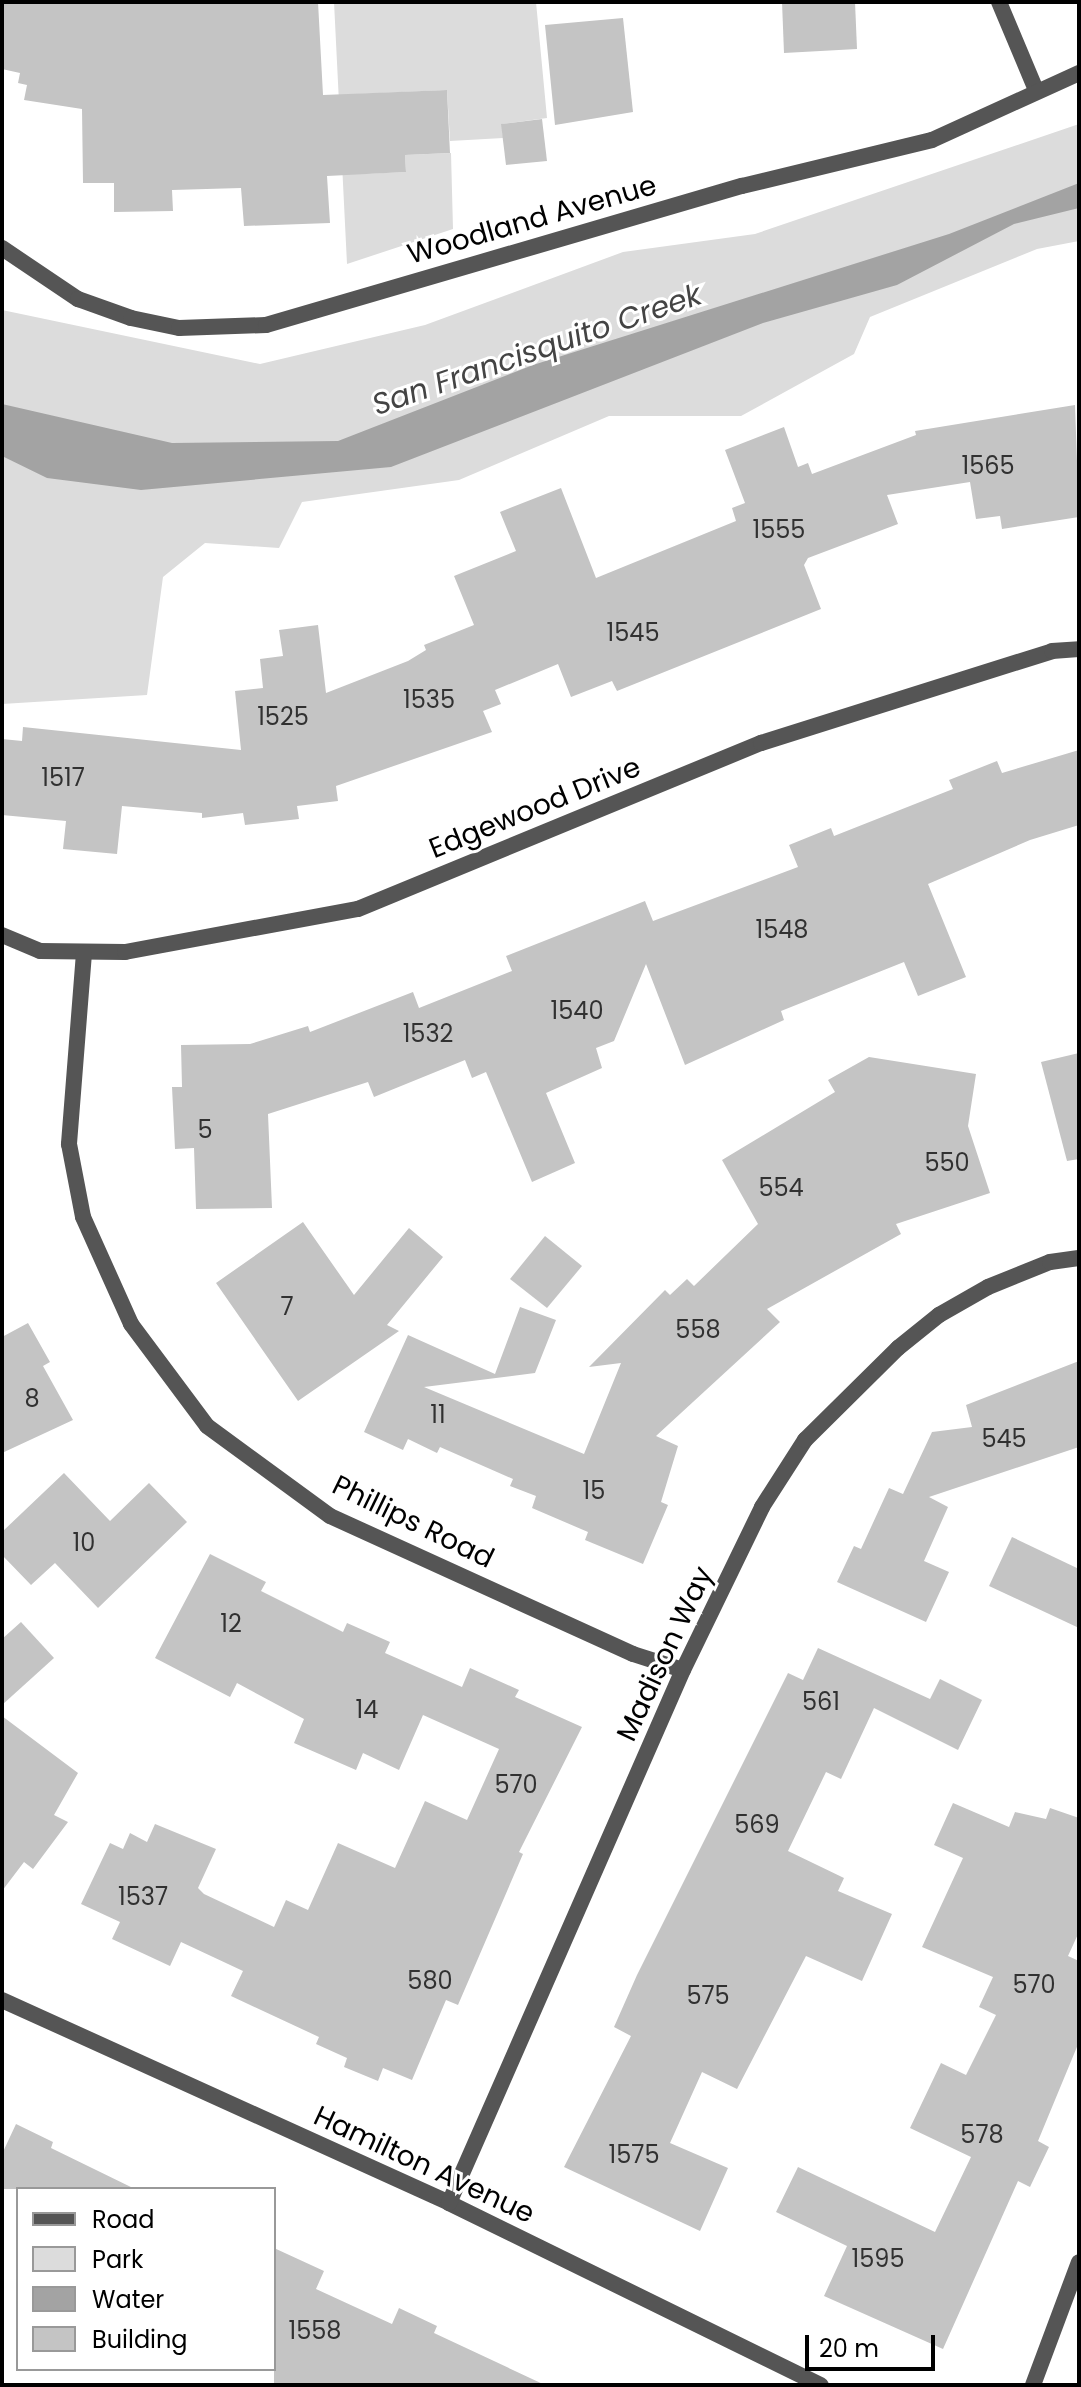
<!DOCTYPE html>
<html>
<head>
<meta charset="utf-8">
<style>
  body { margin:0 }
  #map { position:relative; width:1081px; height:2387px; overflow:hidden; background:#fff; font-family:Poppins,sans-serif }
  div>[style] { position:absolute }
  .green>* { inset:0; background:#dcdcdc }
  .water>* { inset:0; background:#a3a3a3 }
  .building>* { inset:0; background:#c4c4c4 }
  .minor>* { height:16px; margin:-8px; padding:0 8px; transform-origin:8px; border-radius:8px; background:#555 }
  span { translate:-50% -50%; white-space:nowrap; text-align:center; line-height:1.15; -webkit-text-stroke:6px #fff; paint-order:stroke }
  .number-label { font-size:24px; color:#313131 }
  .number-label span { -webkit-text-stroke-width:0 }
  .street-label { font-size:28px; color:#000 }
  .water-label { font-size:30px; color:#444; font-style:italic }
  .frame { position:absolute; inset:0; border:4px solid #000; pointer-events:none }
  .legend { position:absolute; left:16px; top:2187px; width:260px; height:184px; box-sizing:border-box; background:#fff; border:2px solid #999; margin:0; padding:10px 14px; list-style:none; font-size:24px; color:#000 }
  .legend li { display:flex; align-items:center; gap:16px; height:40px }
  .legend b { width:40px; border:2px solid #999 }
  .scale { position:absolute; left:805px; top:2335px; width:130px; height:36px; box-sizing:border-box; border:4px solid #000; border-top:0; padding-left:10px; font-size:24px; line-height:28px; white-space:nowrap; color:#000; -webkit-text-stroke:6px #fff; paint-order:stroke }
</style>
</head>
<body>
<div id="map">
  <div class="green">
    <i style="clip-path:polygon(334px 2px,536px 2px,547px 118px,502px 124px,503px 138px,450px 141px,447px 90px,357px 94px,361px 174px,406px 172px,405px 155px,451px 153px,453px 229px,347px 264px)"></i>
    <i style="clip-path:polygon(1079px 124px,1079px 241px,1037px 249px,870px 317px,854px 354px,741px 416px,609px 416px,459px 480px,302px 502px,279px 548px,205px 543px,163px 577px,147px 695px,2px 704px,2px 310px,260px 364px,425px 325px,623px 252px,755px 234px)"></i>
  </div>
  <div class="water">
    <i style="clip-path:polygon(1079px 183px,1079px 208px,1014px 224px,897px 285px,763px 323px,391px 467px,141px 490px,47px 478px,2px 456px,2px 404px,172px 443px,338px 441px,533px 365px,949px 234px)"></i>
  </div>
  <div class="building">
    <i style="clip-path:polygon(2px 2px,318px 2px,323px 95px,447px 90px,450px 153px,405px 155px,406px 172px,327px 176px,330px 223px,244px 226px,241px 188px,172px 190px,173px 211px,114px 212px,114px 183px,83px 183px,82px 109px,24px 100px,27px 85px,18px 83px,20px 73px,2px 69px)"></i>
    <i style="clip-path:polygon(782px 2px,855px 2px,857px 49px,784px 53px)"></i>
    <i style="clip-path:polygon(623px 18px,633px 112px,555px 125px,545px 25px)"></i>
    <i style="clip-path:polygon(542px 119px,547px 161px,506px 165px,501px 124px)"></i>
    <i style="clip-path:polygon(1075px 405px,1079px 517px,1002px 529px,1000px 516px,976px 519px,970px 482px,887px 495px,898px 524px,808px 558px,804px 565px,821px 609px,617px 691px,612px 681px,571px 697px,558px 664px,495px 690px,501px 704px,483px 711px,492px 732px,336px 786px,338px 801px,297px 806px,299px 819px,245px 825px,243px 813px,202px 818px,202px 813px,122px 806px,117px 854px,63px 849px,66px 821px,2px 815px,2px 739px,22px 741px,23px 727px,241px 750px,235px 691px,263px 688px,260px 659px,283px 656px,279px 630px,318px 625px,326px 693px,408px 661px,426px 650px,424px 645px,474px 625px,454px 576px,516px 551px,500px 512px,561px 488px,596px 578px,736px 521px,732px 508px,745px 503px,725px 450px,784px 427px,798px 467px,808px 463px,812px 474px,916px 435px,915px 431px)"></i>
    <i style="clip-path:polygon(1079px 750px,1079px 825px,1030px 840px,928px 884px,966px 977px,918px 996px,904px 962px,781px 1011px,784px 1020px,685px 1065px,646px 964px,614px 1041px,596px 1048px,602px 1068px,546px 1093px,575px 1163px,532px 1182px,486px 1072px,472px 1078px,465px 1060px,374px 1097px,368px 1082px,268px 1114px,272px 1208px,196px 1209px,194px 1148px,175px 1149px,172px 1087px,182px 1087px,181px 1045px,250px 1044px,308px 1026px,310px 1032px,413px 992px,419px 1008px,512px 971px,506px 956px,645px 901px,653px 921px,798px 867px,789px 845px,831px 828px,834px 836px,953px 789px,949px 780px,997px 761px,1002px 773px)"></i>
    <i style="clip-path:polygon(1079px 1053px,1079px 1159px,1067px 1161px,1041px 1062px)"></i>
    <i style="clip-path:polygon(869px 1057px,976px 1074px,968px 1126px,990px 1193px,896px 1224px,901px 1234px,767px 1309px,780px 1322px,656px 1436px,678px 1446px,661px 1502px,668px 1505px,643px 1564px,585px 1540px,588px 1532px,532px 1508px,536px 1496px,510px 1486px,513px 1479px,440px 1447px,437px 1453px,408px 1439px,403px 1450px,364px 1432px,408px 1335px,495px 1374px,520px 1307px,556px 1320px,535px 1373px,424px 1387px,584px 1454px,621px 1363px,589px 1367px,665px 1290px,670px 1295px,687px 1279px,694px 1286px,758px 1224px,722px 1160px,835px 1092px,828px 1080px)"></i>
    <i style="clip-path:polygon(303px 1222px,354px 1295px,409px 1228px,443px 1257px,387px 1325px,399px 1331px,298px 1401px,216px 1283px)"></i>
    <i style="clip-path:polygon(545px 1236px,582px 1266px,547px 1308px,510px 1279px)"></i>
    <i style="clip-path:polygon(28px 1323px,50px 1362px,43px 1366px,73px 1420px,2px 1453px,2px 1337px)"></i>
    <i style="clip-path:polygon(1079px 1361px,1079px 1447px,929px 1497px,948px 1507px,924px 1561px,949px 1572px,926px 1622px,837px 1582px,854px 1546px,861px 1549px,889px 1488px,903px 1494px,932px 1432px,972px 1427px,966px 1405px)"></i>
    <i style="clip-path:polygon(64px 1473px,110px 1521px,149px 1483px,187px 1522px,98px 1608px,55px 1563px,31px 1585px,2px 1555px,2px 1532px)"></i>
    <i style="clip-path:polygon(1012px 1537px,1079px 1569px,1079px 1628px,989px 1586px)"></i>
    <i style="clip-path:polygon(210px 1554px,266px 1582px,261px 1591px,343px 1632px,347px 1623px,390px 1642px,385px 1653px,462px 1687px,470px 1668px,519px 1690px,515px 1697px,582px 1727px,519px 1852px,523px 1854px,458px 2005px,446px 2000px,412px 2080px,383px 2068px,378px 2081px,344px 2067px,347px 2058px,316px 2044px,319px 2037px,231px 1996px,243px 1971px,181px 1942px,170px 1966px,112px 1939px,120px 1922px,81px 1904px,110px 1843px,123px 1849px,130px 1833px,147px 1842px,155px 1824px,216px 1849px,198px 1888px,204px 1894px,274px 1927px,286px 1900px,308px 1910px,338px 1843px,395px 1868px,425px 1801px,467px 1820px,499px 1749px,423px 1715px,399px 1770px,363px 1753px,356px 1770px,294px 1743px,304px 1719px,237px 1683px,230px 1697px,155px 1658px)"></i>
    <i style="clip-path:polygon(21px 1622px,54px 1658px,2px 1705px,2px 1639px)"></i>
    <i style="clip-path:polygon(818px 1648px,930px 1699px,940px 1679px,982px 1700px,958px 1750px,874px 1708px,841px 1779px,826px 1772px,788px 1851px,844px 1878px,838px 1891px,892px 1914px,862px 1981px,806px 1956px,737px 2089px,702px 2072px,670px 2143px,728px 2168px,700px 2231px,564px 2167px,631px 2036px,614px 2027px,637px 1975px,788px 1673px,803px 1680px)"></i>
    <i style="clip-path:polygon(2px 1716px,78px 1773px,54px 1815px,68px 1822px,33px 1869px,24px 1862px,2px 1891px)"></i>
    <i style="clip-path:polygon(953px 1803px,1009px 1827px,1015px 1812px,1046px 1819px,1050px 1808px,1079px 1818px,1079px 1932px,1068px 1956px,1079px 1961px,1079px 2042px,1038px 2141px,1049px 2147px,1030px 2187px,1018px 2181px,943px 2349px,824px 2296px,847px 2246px,776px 2212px,798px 2167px,935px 2232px,971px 2157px,910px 2128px,941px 2063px,966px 2075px,996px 2015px,979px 2007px,993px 1977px,922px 1947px,963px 1858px,934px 1845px)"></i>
    <i style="clip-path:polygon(16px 2124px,53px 2142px,51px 2148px,135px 2189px,2px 2189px,2px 2154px)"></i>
    <i style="clip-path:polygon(274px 2248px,324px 2271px,316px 2289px,392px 2324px,399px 2308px,437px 2326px,434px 2333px,545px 2385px,274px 2385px)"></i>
  </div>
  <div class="minor">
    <i style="left:999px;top:2px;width:95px;rotate:67.2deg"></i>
    <i style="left:2px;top:248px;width:92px;rotate:33.9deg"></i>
    <i style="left:78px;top:299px;width:56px;rotate:19.7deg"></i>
    <i style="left:131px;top:318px;width:49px;rotate:11.8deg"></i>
    <i style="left:179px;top:328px;width:87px;rotate:-2deg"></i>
    <i style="left:266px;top:325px;width:496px;rotate:-16.3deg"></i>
    <i style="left:742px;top:186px;width:195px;rotate:-13.6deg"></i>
    <i style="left:932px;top:140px;width:162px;rotate:-24.5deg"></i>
    <i style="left:2px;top:935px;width:41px;rotate:22.8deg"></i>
    <i style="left:40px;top:951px;width:85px;rotate:0.7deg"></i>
    <i style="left:125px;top:952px;width:237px;rotate:-10.5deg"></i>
    <i style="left:358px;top:909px;width:436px;rotate:-22.4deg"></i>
    <i style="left:761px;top:743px;width:305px;rotate:-17.5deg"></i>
    <i style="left:1052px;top:651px;width:27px;rotate:-4deg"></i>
    <i style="left:84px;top:953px;width:192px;rotate:94.5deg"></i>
    <i style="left:69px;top:1144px;width:74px;rotate:79.1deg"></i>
    <i style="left:83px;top:1217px;width:117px;rotate:65.8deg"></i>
    <i style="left:131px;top:1324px;width:127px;rotate:53.3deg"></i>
    <i style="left:207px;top:1426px;width:152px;rotate:36.2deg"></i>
    <i style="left:330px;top:1516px;width:333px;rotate:24.5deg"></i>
    <i style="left:633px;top:1654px;width:52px;rotate:17.7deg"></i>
    <i style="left:2px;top:2000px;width:491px;rotate:24.4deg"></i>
    <i style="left:449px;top:2203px;width:414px;rotate:26.1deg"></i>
    <i style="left:449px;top:2203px;width:582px;rotate:-66.3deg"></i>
    <i style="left:683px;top:1670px;width:181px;rotate:-64.1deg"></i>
    <i style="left:762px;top:1507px;width:80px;rotate:-57.3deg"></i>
    <i style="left:805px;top:1440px;width:131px;rotate:-44.7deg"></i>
    <i style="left:898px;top:1348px;width:53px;rotate:-38.8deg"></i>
    <i style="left:939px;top:1315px;width:56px;rotate:-29.7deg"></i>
    <i style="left:988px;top:1287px;width:67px;rotate:-22deg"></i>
    <i style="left:1050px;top:1262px;width:29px;rotate:-8deg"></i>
    <i style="left:1033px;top:2385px;width:131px;rotate:-69.5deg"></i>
  </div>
  <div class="number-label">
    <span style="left:988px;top:466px">1565</span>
    <span style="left:779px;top:530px">1555</span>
    <span style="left:633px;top:633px">1545</span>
    <span style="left:429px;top:700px">1535</span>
    <span style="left:283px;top:717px">1525</span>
    <span style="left:63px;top:778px">1517</span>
    <span style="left:782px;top:930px">1548</span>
    <span style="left:577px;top:1011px">1540</span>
    <span style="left:428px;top:1034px">1532</span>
    <span style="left:205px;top:1130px">5</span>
    <span style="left:947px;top:1163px">550</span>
    <span style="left:781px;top:1188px">554</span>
    <span style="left:287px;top:1307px">7</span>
    <span style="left:698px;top:1330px">558</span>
    <span style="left:32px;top:1399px">8</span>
    <span style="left:438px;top:1415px">11</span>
    <span style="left:1004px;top:1439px">545</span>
    <span style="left:594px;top:1491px">15</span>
    <span style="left:84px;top:1543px">10</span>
    <span style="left:231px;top:1624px">12</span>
    <span style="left:821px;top:1702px">561</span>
    <span style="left:367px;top:1710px">14</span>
    <span style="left:516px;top:1785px">570</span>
    <span style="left:757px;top:1825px">569</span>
    <span style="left:143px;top:1897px">1537</span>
    <span style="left:430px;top:1981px">580</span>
    <span style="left:1034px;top:1985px">570</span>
    <span style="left:708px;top:1996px">575</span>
    <span style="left:982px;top:2135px">578</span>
    <span style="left:634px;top:2155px">1575</span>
    <span style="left:878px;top:2259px">1595</span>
    <span style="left:315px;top:2331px">1558</span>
  </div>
  <div class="street-label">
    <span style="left:532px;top:220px;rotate:-16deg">Woodland Avenue</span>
    <span style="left:535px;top:808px;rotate:-22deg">Edgewood Drive</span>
    <span style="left:413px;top:1522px;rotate:26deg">Phillips Road</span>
    <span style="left:665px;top:1654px;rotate:-65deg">Madison Way</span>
    <span style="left:424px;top:2165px;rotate:25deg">Hamilton Avenue</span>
  </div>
  <div class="water-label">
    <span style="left:537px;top:350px;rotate:-19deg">San Francisquito Creek</span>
  </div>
  <div class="frame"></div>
  <ul class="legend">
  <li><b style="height:10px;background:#555"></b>Road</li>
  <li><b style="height:22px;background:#dcdcdc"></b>Park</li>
  <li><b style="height:22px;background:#a3a3a3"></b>Water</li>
  <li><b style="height:22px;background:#c4c4c4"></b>Building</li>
  </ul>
  <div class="scale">20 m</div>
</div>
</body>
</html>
